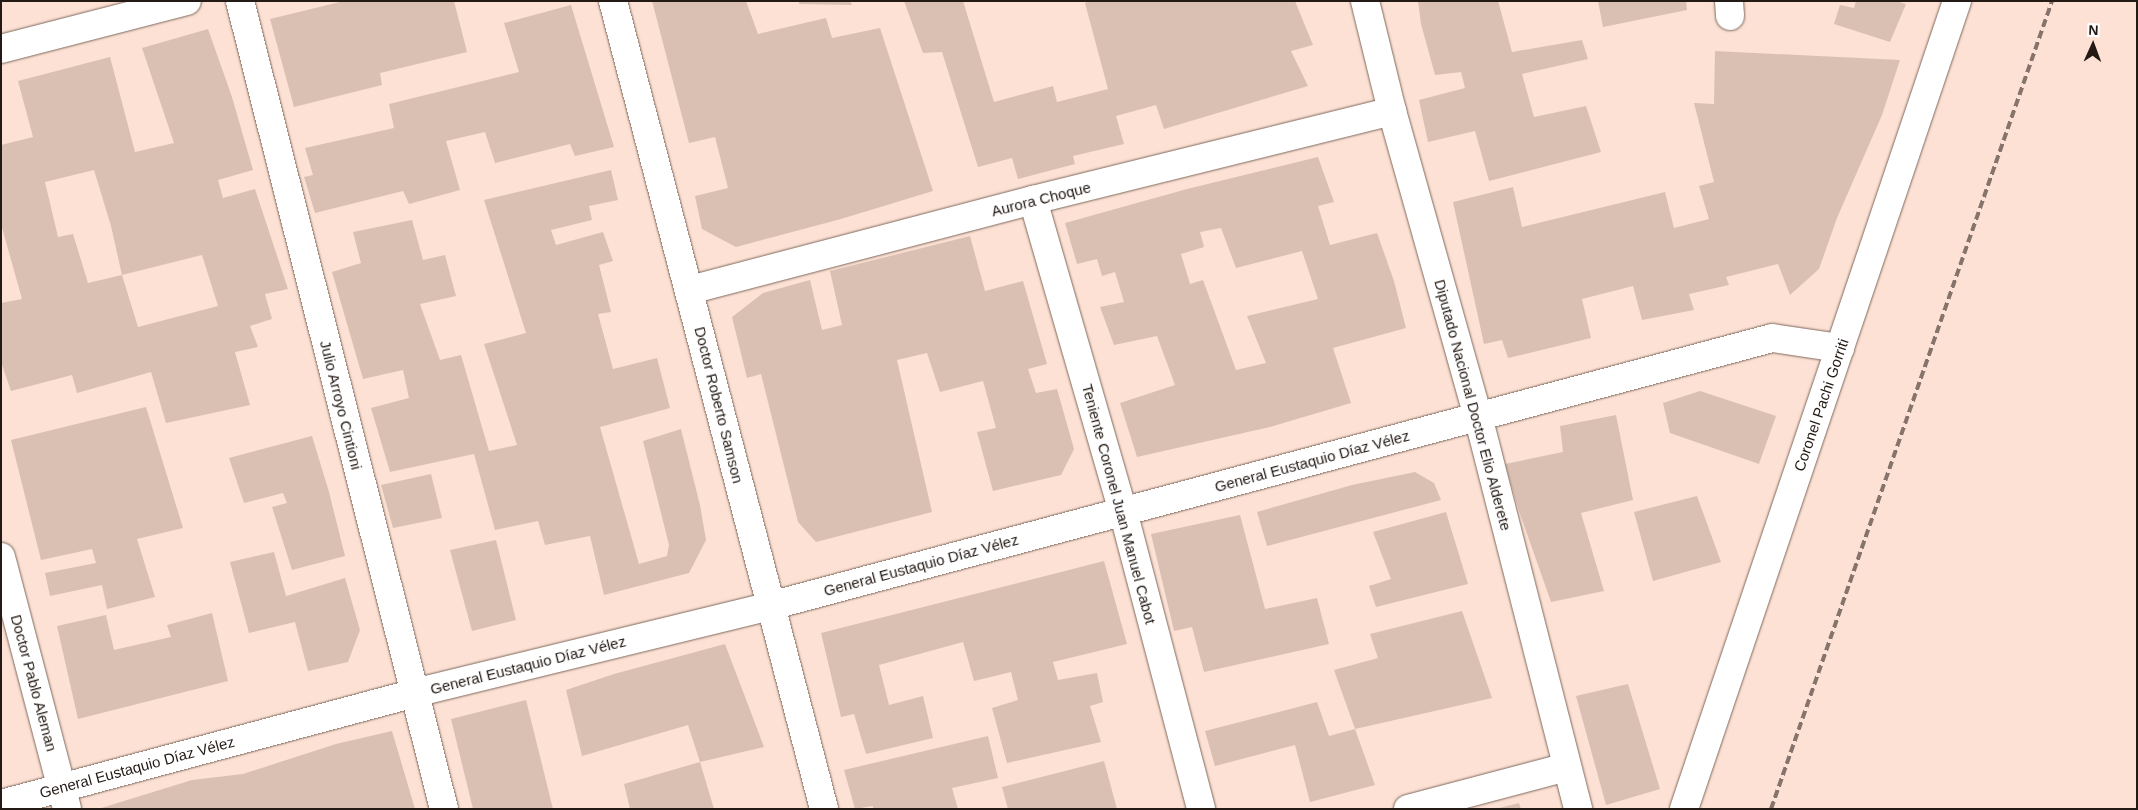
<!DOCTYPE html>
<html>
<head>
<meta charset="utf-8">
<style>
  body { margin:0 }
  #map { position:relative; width:2138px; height:810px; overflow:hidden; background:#fce1d4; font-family:Helvetica,sans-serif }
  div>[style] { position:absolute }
  .building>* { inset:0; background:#dac0b3 }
  .roads { filter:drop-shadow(0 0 1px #7f685c) drop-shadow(0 0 1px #7f685c) }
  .minor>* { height:28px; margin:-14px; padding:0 14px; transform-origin:14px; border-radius:14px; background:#fff }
  .rail>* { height:4px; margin-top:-2px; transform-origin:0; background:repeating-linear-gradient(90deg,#86746c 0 8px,transparent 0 12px) }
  span { translate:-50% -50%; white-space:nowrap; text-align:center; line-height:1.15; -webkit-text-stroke:4.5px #fff; paint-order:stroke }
  .street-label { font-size:15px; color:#231a15 }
  .frame { position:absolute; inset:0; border:2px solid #231a15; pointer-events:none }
  .north { position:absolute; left:2068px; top:20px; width:50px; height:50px; -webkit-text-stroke:4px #fff; paint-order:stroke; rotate:2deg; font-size:14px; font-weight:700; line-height:20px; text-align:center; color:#231a15 }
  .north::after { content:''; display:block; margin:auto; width:18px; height:22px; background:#231a15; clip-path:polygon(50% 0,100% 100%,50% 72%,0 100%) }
</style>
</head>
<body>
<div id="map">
  <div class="building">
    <i style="clip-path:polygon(344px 1px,454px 1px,467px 52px,380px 73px,382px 85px,294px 107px,270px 19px)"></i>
    <i style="clip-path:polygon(652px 1px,746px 1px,758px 34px,826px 18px,832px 38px,880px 28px,933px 191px,841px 219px,736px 247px,702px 229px,695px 196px,728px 188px,715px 137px,689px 143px)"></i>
    <i style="clip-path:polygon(799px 1px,850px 1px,852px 5px,799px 4px)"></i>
    <i style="clip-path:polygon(904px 1px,963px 1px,994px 102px,1053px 86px,1057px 102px,1108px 89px,1085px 3px,1090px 1px,1295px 1px,1313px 45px,1291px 51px,1308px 86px,1164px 129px,1156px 105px,1116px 116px,1124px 144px,1073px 156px,1075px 164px,1018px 179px,1012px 158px,978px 167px,942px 52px,923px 53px)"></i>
    <i style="clip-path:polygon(1418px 1px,1498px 1px,1512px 52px,1582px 40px,1588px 59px,1522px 74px,1534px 117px,1586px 106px,1601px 152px,1489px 181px,1475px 131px,1428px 142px,1419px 100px,1465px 88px,1461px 72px,1435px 75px,1421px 24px)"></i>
    <i style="clip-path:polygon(1598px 1px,1686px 1px,1687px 10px,1603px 27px)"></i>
    <i style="clip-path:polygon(1856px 1px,1896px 1px,1906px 4px,1890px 42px,1834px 24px,1840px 5px,1854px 8px)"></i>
    <i style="clip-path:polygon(571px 5px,614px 147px,575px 156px,570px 144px,495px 163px,485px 132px,446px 141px,460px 190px,409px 204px,403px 191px,315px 213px,304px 177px,313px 175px,305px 148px,394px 128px,389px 104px,519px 72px,504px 23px)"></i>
    <i style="clip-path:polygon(evenodd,208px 29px,232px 97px,253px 170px,218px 180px,223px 198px,255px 189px,288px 289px,265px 294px,272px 319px,250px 326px,258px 347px,235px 352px,250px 405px,166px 423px,151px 372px,77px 393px,72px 375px,11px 391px,1px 362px,1px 303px,22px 299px,1px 224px,1px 145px,33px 137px,18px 81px,110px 57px,135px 152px,174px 143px,142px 48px,208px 29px,94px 170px,111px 226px,122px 275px,202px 255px,218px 306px,138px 327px,122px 275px,88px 283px,73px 234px,58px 237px,45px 182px,94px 170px)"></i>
    <i style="clip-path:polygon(1715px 51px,1900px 60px,1882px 115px,1837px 218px,1819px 269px,1790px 295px,1778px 264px,1726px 277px,1729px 285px,1689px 294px,1694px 310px,1642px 320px,1633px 286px,1582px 299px,1591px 338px,1508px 358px,1502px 340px,1484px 344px,1453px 202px,1513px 187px,1522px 227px,1665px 192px,1674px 228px,1709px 219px,1699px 186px,1714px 182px,1694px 103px,1714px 104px)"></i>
    <i style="clip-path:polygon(evenodd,1318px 157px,1334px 202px,1318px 206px,1330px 245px,1377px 233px,1394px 281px,1406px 328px,1333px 348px,1351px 403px,1270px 427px,1137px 457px,1120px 403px,1175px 385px,1157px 336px,1114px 345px,1100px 307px,1124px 302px,1115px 272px,1102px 276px,1097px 259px,1077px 264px,1065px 223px,1187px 189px,1318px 157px,1221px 228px,1236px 268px,1302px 251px,1318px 299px,1247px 316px,1266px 363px,1236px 370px,1203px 280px,1190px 284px,1181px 254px,1204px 247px,1200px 232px,1221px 228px)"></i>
    <i style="clip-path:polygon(611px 170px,618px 200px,589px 206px,592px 220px,551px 230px,556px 245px,603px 232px,613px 261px,599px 265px,611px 312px,598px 314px,613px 369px,657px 358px,670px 408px,600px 427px,639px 564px,667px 556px,669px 545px,643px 441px,681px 429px,700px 505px,706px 540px,689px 573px,604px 595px,590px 536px,545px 545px,538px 521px,495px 530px,474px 454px,390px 472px,371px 408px,409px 398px,403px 370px,363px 379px,332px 272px,361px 263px,353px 232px,412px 220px,423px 260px,445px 255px,456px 296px,420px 304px,440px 360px,461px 355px,489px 451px,517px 445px,484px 344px,526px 333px,484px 200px)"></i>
    <i style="clip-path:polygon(970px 236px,985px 291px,1023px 281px,1047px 364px,1028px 369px,1036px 393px,1057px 389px,1074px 449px,1061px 475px,993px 491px,977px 432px,996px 428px,983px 381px,940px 392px,927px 353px,897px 360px,932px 512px,816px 542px,798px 522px,761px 374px,747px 378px,732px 317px,763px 293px,810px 280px,822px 330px,842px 325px,830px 271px)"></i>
    <i style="clip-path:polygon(1700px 391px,1776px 416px,1759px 464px,1670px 433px,1663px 403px)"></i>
    <i style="clip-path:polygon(146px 407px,183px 528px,137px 539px,155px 597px,107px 609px,102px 585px,50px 596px,45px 573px,96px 563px,92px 549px,41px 560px,11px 440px)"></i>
    <i style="clip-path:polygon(1616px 415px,1633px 500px,1581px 513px,1604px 591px,1551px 602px,1519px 511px,1505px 464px,1563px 452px,1560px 426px)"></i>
    <i style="clip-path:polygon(312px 436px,329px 492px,345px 556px,292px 570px,272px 507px,287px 503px,283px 493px,244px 503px,229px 458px)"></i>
    <i style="clip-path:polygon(1415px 472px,1434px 483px,1441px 500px,1267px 546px,1257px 512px,1352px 485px)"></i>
    <i style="clip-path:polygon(431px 474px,442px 518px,393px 528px,381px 485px)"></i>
    <i style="clip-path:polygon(1697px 496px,1721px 562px,1653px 581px,1634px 512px)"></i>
    <i style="clip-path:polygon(1446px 512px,1468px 584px,1376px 607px,1369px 586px,1391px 579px,1373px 532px)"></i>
    <i style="clip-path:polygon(1240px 515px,1265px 609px,1317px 598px,1329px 644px,1204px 672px,1192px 627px,1174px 631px,1151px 534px)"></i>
    <i style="clip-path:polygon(496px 540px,516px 620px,472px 631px,450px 550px)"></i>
    <i style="clip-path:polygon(274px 552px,286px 596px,345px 578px,360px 630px,348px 662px,308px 671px,295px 622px,249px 633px,230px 562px)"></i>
    <i style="clip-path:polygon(1104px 561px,1127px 644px,1053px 662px,1058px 680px,1097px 673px,1103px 702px,1090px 706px,1101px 742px,1007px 763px,992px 708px,1018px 700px,1011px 672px,974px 681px,963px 642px,879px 665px,889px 705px,923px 696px,933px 738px,866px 754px,854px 714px,841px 717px,821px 633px)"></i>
    <i style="clip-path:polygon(1462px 611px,1492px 698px,1355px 729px,1375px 785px,1310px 802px,1295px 745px,1215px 766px,1205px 731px,1317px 702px,1329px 736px,1355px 729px,1334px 670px,1378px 658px,1370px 634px)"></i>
    <i style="clip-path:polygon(212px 613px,228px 681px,78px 719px,57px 626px,106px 615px,114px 650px,171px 637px,167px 625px)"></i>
    <i style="clip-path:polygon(725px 644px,764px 747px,700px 762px,688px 725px,582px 756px,566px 690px,614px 674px)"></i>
    <i style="clip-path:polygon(1628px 684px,1660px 789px,1606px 805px,1576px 696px)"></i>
    <i style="clip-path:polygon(526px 700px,553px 809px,473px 809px,451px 719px)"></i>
    <i style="clip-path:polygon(392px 731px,415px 809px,98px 809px,192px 780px,243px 774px,336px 744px)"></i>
    <i style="clip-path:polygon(988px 736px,998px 778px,952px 788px,958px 809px,873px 809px,873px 806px,855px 809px,844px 770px)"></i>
    <i style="clip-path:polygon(1104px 761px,1117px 809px,1008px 809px,1002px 787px)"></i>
    <i style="clip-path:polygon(700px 762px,714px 809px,630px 809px,624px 784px)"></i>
    <i style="clip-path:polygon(1519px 803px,1521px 809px,1499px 809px,1499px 808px)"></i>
  </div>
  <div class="roads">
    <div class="minor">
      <i style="left:240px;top:1px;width:833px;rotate:75.83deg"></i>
      <i style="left:613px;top:1px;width:835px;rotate:75.36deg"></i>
      <i style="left:1365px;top:1px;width:113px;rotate:76.2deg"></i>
      <i style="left:1392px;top:111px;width:317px;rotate:74.3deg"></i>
      <i style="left:1478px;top:416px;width:406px;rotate:75.7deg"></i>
      <i style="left:1729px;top:1px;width:15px;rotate:86deg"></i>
      <i style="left:1px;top:49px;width:192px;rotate:-14.5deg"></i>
      <i style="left:1033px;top:200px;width:324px;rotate:73.9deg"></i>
      <i style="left:1123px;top:511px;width:308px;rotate:75.3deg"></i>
      <i style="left:690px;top:290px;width:355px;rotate:-14.7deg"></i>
      <i style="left:1033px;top:200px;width:370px;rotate:-13.9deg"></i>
      <i style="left:1px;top:557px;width:260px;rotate:75.3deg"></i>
      <i style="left:1px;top:804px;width:428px;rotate:-15deg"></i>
      <i style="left:414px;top:693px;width:366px;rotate:-13.7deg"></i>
      <i style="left:770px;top:606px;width:1037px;rotate:-14.97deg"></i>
      <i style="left:1772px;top:338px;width:69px;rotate:8.4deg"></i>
      <i style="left:1408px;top:809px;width:164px;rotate:-14.8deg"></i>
      <i style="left:1684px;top:809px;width:853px;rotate:-71.33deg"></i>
    </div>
  </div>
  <div class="rail">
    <i style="left:1771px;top:809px;width:855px;rotate:-70.82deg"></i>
  </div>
  <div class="street-label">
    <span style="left:1041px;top:199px;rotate:-14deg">Aurora Choque</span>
    <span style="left:341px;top:405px;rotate:76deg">Julio Arroyo Cintioni</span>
    <span style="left:719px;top:405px;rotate:76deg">Doctor Roberto Samson</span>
    <span style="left:1473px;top:405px;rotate:75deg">Diputado Nacional Doctor Elio Alderete</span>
    <span style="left:1821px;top:405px;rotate:-71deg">Coronel Pachi Gorriti</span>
    <span style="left:1312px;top:461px;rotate:-15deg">General Eustaquio Díaz Vélez</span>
    <span style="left:1119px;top:504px;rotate:75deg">Teniente Coronel Juan Manuel Cabot</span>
    <span style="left:921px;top:565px;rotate:-15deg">General Eustaquio Díaz Vélez</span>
    <span style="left:528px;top:665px;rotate:-14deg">General Eustaquio Díaz Vélez</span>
    <span style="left:34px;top:683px;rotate:75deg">Doctor Pablo Aleman</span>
    <span style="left:137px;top:767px;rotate:-15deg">General Eustaquio Díaz Vélez</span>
  </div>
  <div class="frame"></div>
  <div class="north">N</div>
</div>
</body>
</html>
